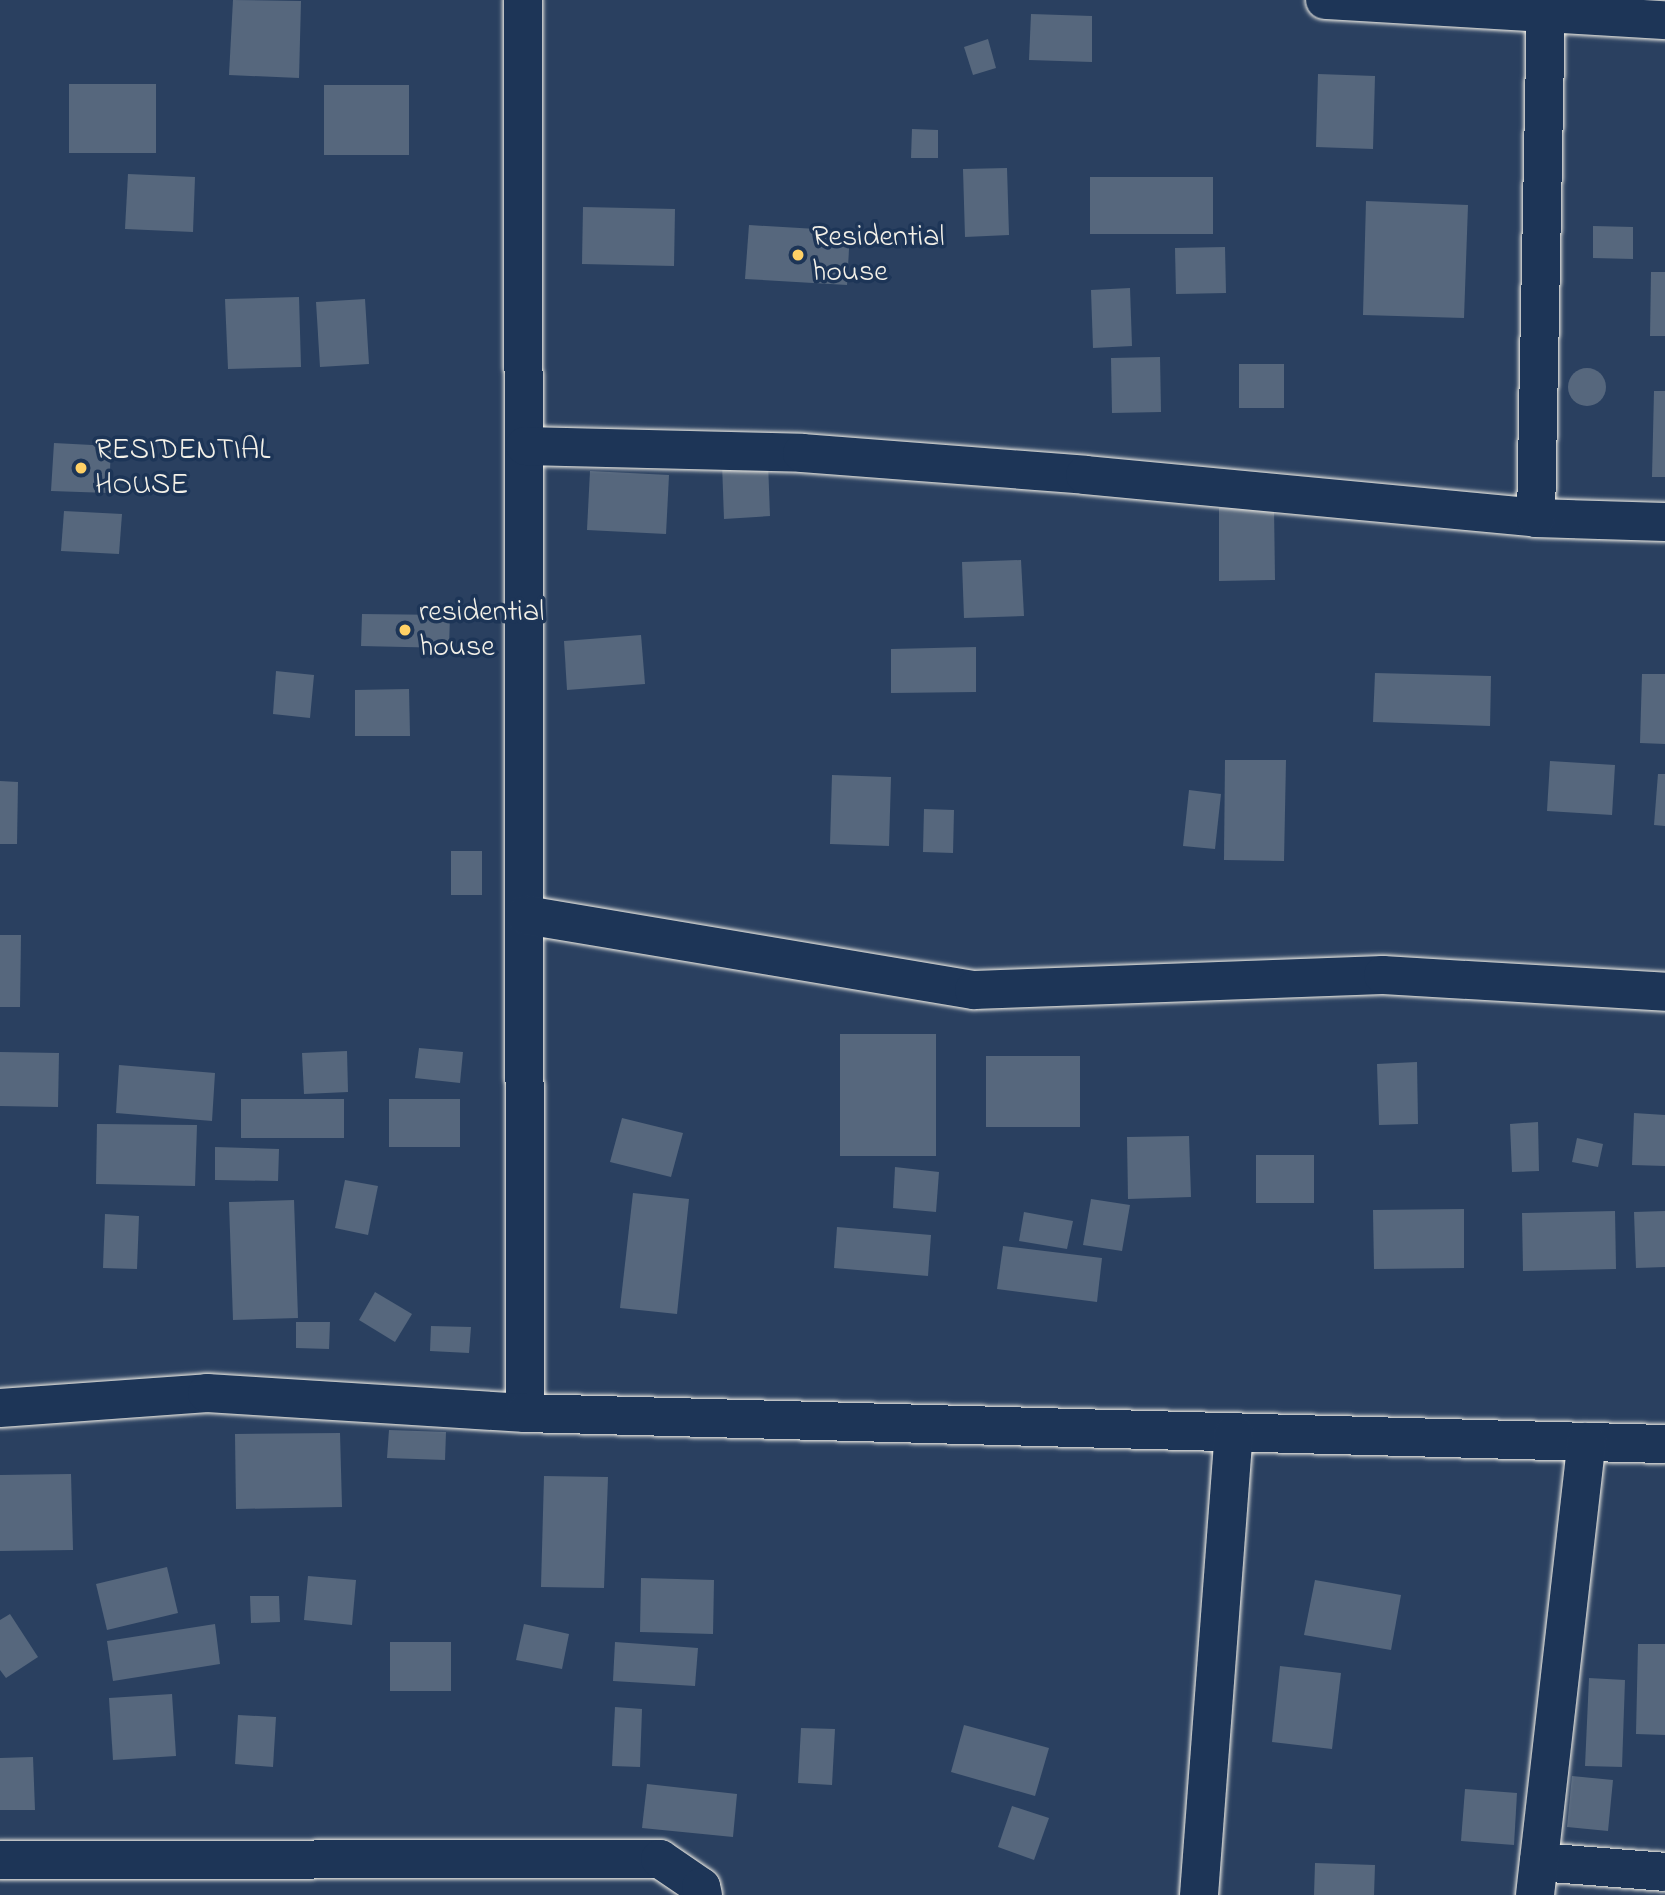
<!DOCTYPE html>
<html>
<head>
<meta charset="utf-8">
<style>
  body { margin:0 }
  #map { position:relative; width:1665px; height:1895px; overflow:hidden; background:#2a4060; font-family:"Indie Flower",sans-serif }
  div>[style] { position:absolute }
  .building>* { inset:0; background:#56677d }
  .round { border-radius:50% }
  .roads { filter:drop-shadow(0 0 2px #f4f1e8) drop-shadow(0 0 2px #f4f1e8) }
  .minor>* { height:38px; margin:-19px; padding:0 19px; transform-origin:19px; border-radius:19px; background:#1d3557 }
  .dots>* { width:19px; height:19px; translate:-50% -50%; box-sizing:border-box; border:4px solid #1d3557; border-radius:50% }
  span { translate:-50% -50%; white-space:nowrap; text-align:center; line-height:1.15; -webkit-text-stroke:7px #1d3557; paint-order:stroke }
  .poi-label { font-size:30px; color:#f4f1e8 }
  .left { translate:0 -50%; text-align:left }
</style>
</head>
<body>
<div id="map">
  <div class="building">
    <i style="clip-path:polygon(233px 0,301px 1px,299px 78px,229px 75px)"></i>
    <i style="clip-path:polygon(1031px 14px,1092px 16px,1092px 62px,1029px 60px)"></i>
    <i style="clip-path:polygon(988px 39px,996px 68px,973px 75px,964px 47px)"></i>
    <i style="clip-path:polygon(1318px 74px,1375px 76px,1373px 149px,1316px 147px)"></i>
    <i style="clip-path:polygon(69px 84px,156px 84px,156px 153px,69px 153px)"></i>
    <i style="clip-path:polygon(324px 85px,409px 85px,409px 155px,324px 155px)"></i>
    <i style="clip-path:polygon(912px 129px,938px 130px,938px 158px,911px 158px)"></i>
    <i style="clip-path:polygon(1007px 168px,1009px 235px,965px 237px,963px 169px)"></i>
    <i style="clip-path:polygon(128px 174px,195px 177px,193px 232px,125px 229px)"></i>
    <i style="clip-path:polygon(1090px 177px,1213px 177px,1213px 234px,1090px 234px)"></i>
    <i style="clip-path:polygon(1366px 201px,1468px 205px,1464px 318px,1363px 315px)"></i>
    <i style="clip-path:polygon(583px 207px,675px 209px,674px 266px,582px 264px)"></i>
    <i style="clip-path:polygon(749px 225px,850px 231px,847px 285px,745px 279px)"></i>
    <i style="clip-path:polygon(1593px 226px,1633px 227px,1633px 259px,1593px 258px)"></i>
    <i style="clip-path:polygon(1225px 247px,1226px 293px,1176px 294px,1175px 248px)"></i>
    <i style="clip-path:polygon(1651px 272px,1665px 272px,1665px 336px,1650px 336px)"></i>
    <i style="clip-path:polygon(1130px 288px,1132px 346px,1093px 348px,1091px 290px)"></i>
    <i style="clip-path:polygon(299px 297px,301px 367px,228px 369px,225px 299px)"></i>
    <i style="clip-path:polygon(365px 299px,369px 364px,320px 367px,316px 302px)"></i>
    <i style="clip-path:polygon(1160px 357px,1161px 412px,1112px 413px,1111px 358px)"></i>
    <i style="clip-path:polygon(1239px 364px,1284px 364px,1284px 408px,1239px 408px)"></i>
    <i class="round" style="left:1568px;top:368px;width:38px;height:38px"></i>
    <i style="clip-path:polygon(1654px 391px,1665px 391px,1665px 477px,1652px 477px)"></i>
    <i style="clip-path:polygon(54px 443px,111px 446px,109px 493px,51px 491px)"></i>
    <i style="clip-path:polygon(768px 462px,770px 516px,724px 519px,722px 463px)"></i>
    <i style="clip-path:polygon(590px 471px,669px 475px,666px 534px,587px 530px)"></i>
    <i style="clip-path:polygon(1219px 508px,1274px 508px,1275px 580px,1219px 581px)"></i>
    <i style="clip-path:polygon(64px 511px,122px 514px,119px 554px,61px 551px)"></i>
    <i style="clip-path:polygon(1021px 560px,1024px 616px,964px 618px,962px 562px)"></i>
    <i style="clip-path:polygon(362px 614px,450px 615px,449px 648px,361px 646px)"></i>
    <i style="clip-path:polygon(641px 635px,645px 684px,567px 690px,564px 641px)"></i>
    <i style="clip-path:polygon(976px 647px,976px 692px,891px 693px,891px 649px)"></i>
    <i style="clip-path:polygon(276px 671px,314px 675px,310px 718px,273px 714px)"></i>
    <i style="clip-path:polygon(1375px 673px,1491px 676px,1490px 726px,1373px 722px)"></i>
    <i style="clip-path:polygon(1642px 674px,1665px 674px,1665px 744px,1640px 743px)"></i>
    <i style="clip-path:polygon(409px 689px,410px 736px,355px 736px,355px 690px)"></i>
    <i style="clip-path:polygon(1225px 760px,1286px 760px,1284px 861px,1224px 860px)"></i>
    <i style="clip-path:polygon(1550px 761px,1615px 765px,1612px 815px,1547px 811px)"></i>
    <i style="clip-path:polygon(1658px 774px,1665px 774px,1665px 826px,1654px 825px)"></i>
    <i style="clip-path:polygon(832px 775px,891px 777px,889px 846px,830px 844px)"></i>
    <i style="clip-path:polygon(0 781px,18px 782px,17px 844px,0 844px)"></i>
    <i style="clip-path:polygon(1189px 790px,1221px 794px,1215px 849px,1183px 846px)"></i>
    <i style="clip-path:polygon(924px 809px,954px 810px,953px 853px,923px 852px)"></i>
    <i style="clip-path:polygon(451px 851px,482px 851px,482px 895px,451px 895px)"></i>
    <i style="clip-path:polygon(0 935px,21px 935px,20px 1007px,0 1007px)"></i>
    <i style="clip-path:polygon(840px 1034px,936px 1034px,936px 1156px,840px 1156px)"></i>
    <i style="clip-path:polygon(419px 1048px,463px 1052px,460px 1083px,415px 1078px)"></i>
    <i style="clip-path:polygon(347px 1051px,348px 1092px,304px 1094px,302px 1053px)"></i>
    <i style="clip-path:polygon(0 1052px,59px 1053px,58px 1107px,0 1106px)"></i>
    <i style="clip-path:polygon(986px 1056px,1080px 1056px,1080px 1127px,986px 1127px)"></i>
    <i style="clip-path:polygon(1417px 1062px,1418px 1124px,1379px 1125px,1377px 1064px)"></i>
    <i style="clip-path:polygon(119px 1065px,215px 1073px,212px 1121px,116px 1113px)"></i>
    <i style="clip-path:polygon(241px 1099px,344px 1099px,344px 1138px,241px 1138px)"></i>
    <i style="clip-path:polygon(389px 1099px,460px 1099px,460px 1147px,389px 1147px)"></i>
    <i style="clip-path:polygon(1634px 1113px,1665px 1115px,1665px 1166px,1632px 1165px)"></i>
    <i style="clip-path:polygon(622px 1118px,683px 1133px,671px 1177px,610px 1162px)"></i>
    <i style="clip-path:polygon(1538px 1122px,1539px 1171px,1512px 1172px,1510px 1124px)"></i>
    <i style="clip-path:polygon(97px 1124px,197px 1125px,195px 1186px,96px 1184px)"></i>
    <i style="clip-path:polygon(1189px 1136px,1191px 1197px,1128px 1199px,1127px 1137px)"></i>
    <i style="clip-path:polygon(1577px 1138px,1603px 1144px,1598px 1167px,1572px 1162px)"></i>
    <i style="clip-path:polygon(215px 1147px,279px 1149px,278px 1181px,215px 1180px)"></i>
    <i style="clip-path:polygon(1256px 1155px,1314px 1155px,1314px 1203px,1256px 1203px)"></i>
    <i style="clip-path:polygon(895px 1167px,939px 1172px,936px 1212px,893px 1208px)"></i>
    <i style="clip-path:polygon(345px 1180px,378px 1186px,368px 1235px,335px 1228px)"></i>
    <i style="clip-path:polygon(633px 1193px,689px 1199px,677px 1314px,620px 1308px)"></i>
    <i style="clip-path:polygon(1091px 1199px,1130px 1205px,1122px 1251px,1083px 1245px)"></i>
    <i style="clip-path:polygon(294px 1200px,298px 1318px,233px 1320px,229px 1202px)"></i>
    <i style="clip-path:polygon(1464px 1209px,1464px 1268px,1374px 1269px,1373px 1210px)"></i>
    <i style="clip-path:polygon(1615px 1211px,1616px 1269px,1523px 1271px,1522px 1213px)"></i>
    <i style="clip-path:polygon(1665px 1211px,1665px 1267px,1636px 1268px,1634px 1212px)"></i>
    <i style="clip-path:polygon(1024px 1212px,1073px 1221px,1067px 1249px,1019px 1241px)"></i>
    <i style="clip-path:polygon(105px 1214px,139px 1216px,137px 1269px,103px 1268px)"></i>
    <i style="clip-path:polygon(837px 1227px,931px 1235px,928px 1276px,834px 1268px)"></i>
    <i style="clip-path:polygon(1003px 1246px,1102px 1258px,1097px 1302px,997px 1289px)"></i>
    <i style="clip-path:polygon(375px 1292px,412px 1314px,395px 1342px,359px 1320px)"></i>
    <i style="clip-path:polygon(296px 1322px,330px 1322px,329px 1349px,296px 1348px)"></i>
    <i style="clip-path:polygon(431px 1326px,471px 1327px,469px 1353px,430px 1351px)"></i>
    <i style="clip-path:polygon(389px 1430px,446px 1432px,445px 1460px,387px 1458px)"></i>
    <i style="clip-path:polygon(340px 1433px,342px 1507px,236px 1509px,235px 1434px)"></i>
    <i style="clip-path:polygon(71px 1474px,73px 1550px,0 1551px,0 1475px)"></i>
    <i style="clip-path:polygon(544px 1476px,608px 1477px,604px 1588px,541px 1587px)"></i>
    <i style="clip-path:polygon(167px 1567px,178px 1613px,107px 1630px,96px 1584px)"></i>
    <i style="clip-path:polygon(308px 1576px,356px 1580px,352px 1625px,304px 1620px)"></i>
    <i style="clip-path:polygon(641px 1578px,714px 1580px,713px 1634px,640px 1632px)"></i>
    <i style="clip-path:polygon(1315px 1580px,1401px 1595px,1391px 1650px,1304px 1635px)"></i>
    <i style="clip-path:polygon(250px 1596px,279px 1596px,280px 1622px,251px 1623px)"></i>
    <i style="clip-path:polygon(10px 1614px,38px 1657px,6px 1678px,0 1670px,0 1620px)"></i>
    <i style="clip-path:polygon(215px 1624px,220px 1664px,113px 1681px,107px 1641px)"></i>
    <i style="clip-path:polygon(524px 1624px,569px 1634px,562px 1669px,516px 1660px)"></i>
    <i style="clip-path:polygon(390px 1642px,451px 1642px,451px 1691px,390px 1691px)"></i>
    <i style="clip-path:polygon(615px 1642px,698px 1648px,695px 1686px,613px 1681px)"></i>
    <i style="clip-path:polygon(1638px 1644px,1665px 1644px,1665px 1735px,1636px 1734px)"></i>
    <i style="clip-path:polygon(1280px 1666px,1341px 1673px,1332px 1749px,1272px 1742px)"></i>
    <i style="clip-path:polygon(1589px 1678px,1625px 1680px,1622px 1767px,1585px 1766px)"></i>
    <i style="clip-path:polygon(172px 1694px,176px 1756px,113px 1760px,109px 1698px)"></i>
    <i style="clip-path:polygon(615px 1707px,642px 1709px,640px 1767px,612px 1766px)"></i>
    <i style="clip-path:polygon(238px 1715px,276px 1717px,273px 1767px,235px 1764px)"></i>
    <i style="clip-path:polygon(964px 1725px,1049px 1748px,1035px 1796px,951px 1772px)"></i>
    <i style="clip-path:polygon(801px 1728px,835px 1729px,832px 1785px,798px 1783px)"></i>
    <i style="clip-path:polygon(33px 1757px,35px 1810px,0 1810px,0 1758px)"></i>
    <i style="clip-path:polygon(1572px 1776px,1613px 1780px,1608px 1831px,1567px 1827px)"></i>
    <i style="clip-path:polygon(647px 1784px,737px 1794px,733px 1837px,642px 1828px)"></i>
    <i style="clip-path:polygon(1465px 1789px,1517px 1793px,1514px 1845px,1461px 1841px)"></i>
    <i style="clip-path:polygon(1012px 1806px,1049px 1818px,1034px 1860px,998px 1847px)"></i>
    <i style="clip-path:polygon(1315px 1863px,1375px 1865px,1374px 1895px,1314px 1895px)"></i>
  </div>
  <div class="roads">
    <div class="minor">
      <i style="left:523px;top:0;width:1413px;rotate:89.92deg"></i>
      <i style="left:1325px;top:0;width:341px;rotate:3.4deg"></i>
      <i style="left:525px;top:446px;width:277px;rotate:1.4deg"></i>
      <i style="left:802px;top:453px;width:284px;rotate:4.4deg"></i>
      <i style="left:1085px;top:475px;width:453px;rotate:5.4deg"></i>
      <i style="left:1536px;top:518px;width:129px;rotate:1.8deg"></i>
      <i style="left:1536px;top:518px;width:518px;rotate:-88.89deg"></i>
      <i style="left:525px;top:915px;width:455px;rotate:9.5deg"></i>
      <i style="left:974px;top:990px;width:409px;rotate:-2.1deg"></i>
      <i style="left:1383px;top:975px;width:283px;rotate:3.4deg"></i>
      <i style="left:0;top:1408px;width:208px;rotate:-4.1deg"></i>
      <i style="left:207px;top:1393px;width:319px;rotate:3.6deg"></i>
      <i style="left:525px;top:1413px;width:1140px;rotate:1.56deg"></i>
      <i style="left:0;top:1860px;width:660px;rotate:-0.09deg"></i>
      <i style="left:660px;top:1859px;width:50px;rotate:34.3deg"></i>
      <i style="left:701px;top:1887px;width:8px;rotate:76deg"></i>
      <i style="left:1539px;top:1862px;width:126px;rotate:4.5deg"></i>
      <i style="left:1199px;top:1895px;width:463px;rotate:-85.7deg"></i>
      <i style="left:1535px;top:1895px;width:456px;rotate:-83.5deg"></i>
    </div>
  </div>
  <div class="dots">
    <i style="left:798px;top:255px;background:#ffd166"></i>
    <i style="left:81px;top:468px;background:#ffd166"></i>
    <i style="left:405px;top:630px;background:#ffd166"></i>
  </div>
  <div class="poi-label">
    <span class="left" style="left:812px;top:255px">Residential<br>house</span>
    <span class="left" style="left:95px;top:468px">RESIDENTIAL<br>HOUSE</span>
    <span class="left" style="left:419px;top:630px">residential<br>house</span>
  </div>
</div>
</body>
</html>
